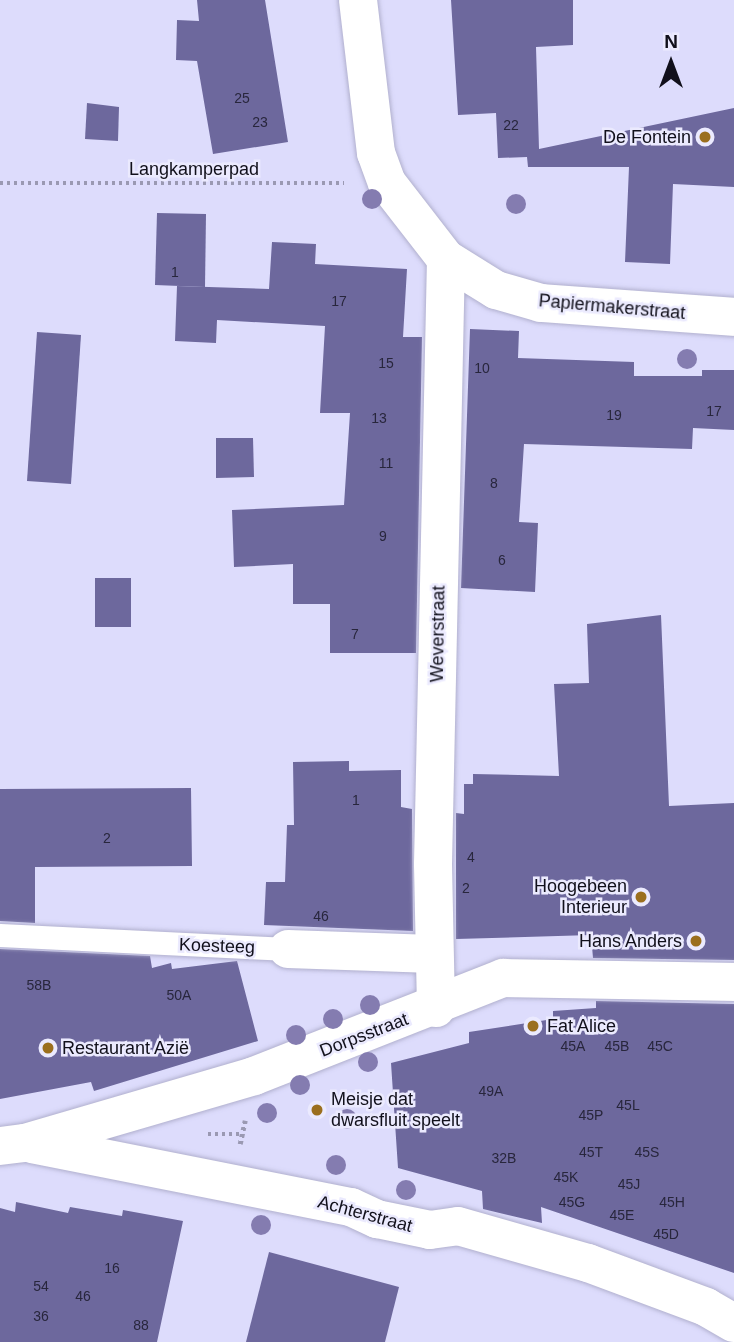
<!DOCTYPE html>
<html>
<head>
<meta charset="utf-8">
<style>
  body { margin:0 }
  #map { position:relative; width:734px; height:1342px; overflow:hidden; background:#dddcfc; font-family:Arial,sans-serif }
  div>[style] { position:absolute }
  .building>* { inset:0; background:#6d689d }
  .path>* { height:4.5px; margin-top:-2.25px; transform-origin:0; background:repeating-linear-gradient(90deg,#9a99b2 0 3.5px,transparent 0 7px) }
  .roads { filter:drop-shadow(0 0 2px #b1b0ce) drop-shadow(0 0 2px #b1b0ce) }
  .lane>* { height:23px; margin:-11.5px; padding:0 11.5px; transform-origin:11.5px; border-radius:11.5px; background:#fff }
  .street>* { height:38px; margin:-19px; padding:0 19px; transform-origin:19px; border-radius:19px; background:#fff }
  .trees>* { width:20px; height:20px; margin:-10px; border-radius:50%; background:#847cb0 }
  .dots>* { width:19px; height:19px; translate:-50% -50%; box-sizing:border-box; border:4px solid #ebeafe; border-radius:50% }
  span { translate:-50% -50%; white-space:nowrap; text-align:center; line-height:1.15; -webkit-text-stroke:5px #ebeafe; paint-order:stroke }
  .number-label { font-size:14px; color:#28263c }
  .number-label span { -webkit-text-stroke-width:0 }
  .poi-label { font-size:18px; color:#11101b }
  .right { translate:-100% -50%; text-align:right }
  .left { translate:0 -50%; text-align:left }
  .street-label { font-size:18px; color:#11101b }
  .north { position:absolute; left:636px; top:28px; width:70px; height:70px; -webkit-text-stroke:5px #ebeafe; paint-order:stroke; rotate:0deg; font-size:19px; font-weight:700; line-height:28px; text-align:center; color:#11101b }
  .north::after { content:''; display:block; margin:auto; width:24px; height:32px; background:#11101b; clip-path:polygon(50% 0,100% 100%,50% 72%,0 100%) }
</style>
</head>
<body>
<div id="map">
  <div class="building">
    <i style="clip-path:polygon(197px 0,265px 0,288px 142px,213px 154px,197px 61px,176px 60px,177px 20px,199px 21px)"></i>
    <i style="clip-path:polygon(451px 0,573px 0,573px 45px,536px 47px,539px 149px,734px 108px,734px 187px,673px 184px,670px 264px,625px 262px,629px 167px,528px 167px,527px 157px,498px 158px,496px 113px,458px 115px)"></i>
    <i style="clip-path:polygon(87px 103px,119px 107px,118px 141px,85px 139px)"></i>
    <i style="clip-path:polygon(157px 213px,206px 214px,205px 287px,155px 285px)"></i>
    <i style="clip-path:polygon(272px 242px,316px 244px,315px 264px,407px 269px,403px 337px,422px 337px,416px 653px,330px 653px,330px 604px,293px 604px,293px 564px,234px 567px,232px 510px,344px 505px,350px 413px,320px 413px,325px 326px,217px 320px,216px 343px,175px 341px,177px 286px,269px 289px)"></i>
    <i style="clip-path:polygon(470px 329px,519px 331px,518px 358px,634px 362px,634px 376px,702px 376px,702px 370px,734px 370px,734px 430px,693px 428px,692px 449px,524px 444px,519px 522px,538px 523px,535px 592px,461px 588px)"></i>
    <i style="clip-path:polygon(37px 332px,81px 335px,71px 484px,27px 481px)"></i>
    <i style="clip-path:polygon(216px 438px,253px 438px,254px 477px,216px 478px)"></i>
    <i style="clip-path:polygon(95px 578px,131px 578px,131px 627px,95px 627px)"></i>
    <i style="clip-path:polygon(661px 615px,669px 806px,734px 803px,734px 960px,593px 958px,591px 935px,456px 939px,456px 813px,464px 814px,464px 784px,473px 784px,473px 774px,559px 776px,554px 684px,589px 683px,587px 624px)"></i>
    <i style="clip-path:polygon(349px 761px,349px 771px,401px 770px,401px 807px,412px 809px,413px 931px,264px 925px,266px 882px,285px 882px,287px 825px,294px 825px,293px 762px)"></i>
    <i style="clip-path:polygon(191px 788px,192px 866px,35px 867px,35px 923px,0 921px,0 789px)"></i>
    <i style="clip-path:polygon(0 949px,150px 956px,152px 968px,171px 963px,172px 969px,237px 961px,258px 1041px,94px 1091px,91px 1082px,0 1099px)"></i>
    <i style="clip-path:polygon(596px 1001px,734px 1004px,734px 1273px,541px 1207px,542px 1223px,483px 1209px,482px 1191px,398px 1168px,391px 1063px,469px 1043px,469px 1032px,553px 1019px,553px 1011px,596px 1008px)"></i>
    <i style="clip-path:polygon(16px 1202px,68px 1213px,70px 1207px,122px 1216px,123px 1210px,183px 1221px,157px 1342px,0 1342px,0 1208px,15px 1212px)"></i>
    <i style="clip-path:polygon(269px 1252px,399px 1287px,385px 1342px,246px 1342px)"></i>
  </div>
  <div class="path">
    <i style="left:0;top:183px;width:344px"></i>
    <i style="left:208px;top:1134px;width:34px"></i>
    <i style="left:240px;top:1144px;width:24px;rotate:-78deg"></i>
  </div>
  <div class="roads">
    <div class="lane">
      <i style="left:0;top:935px;width:288px;rotate:2.8deg"></i>
    </div>
    <div class="street">
      <i style="left:358px;top:0;width:154px;rotate:83.3deg"></i>
      <i style="left:376px;top:153px;width:32px;rotate:70deg"></i>
      <i style="left:387px;top:183px;width:96px;rotate:52.2deg"></i>
      <i style="left:446px;top:259px;width:59px;rotate:31.8deg"></i>
      <i style="left:496px;top:290px;width:47px;rotate:16.1deg"></i>
      <i style="left:541px;top:303px;width:194px;rotate:4.1deg"></i>
      <i style="left:288px;top:949px;width:145px;rotate:2deg"></i>
      <i style="left:436px;top:1008px;width:144px;rotate:-91.2deg"></i>
      <i style="left:433px;top:864px;width:605px;rotate:-88.77deg"></i>
      <i style="left:32px;top:1144px;width:325px;rotate:11.2deg"></i>
      <i style="left:351px;top:1207px;width:29px;rotate:25deg"></i>
      <i style="left:377px;top:1219px;width:54px;rotate:11.7deg"></i>
      <i style="left:430px;top:1230px;width:28px;rotate:-8deg"></i>
      <i style="left:458px;top:1226px;width:135px;rotate:15.9deg"></i>
      <i style="left:588px;top:1263px;width:126px;rotate:20.4deg"></i>
      <i style="left:706px;top:1307px;width:32px;rotate:30deg"></i>
      <i style="left:0;top:1146px;width:25px;rotate:-7deg"></i>
      <i style="left:25px;top:1143px;width:239px;rotate:-16.3deg"></i>
      <i style="left:254px;top:1076px;width:268px;rotate:-21.5deg"></i>
      <i style="left:503px;top:978px;width:231px;rotate:1deg"></i>
    </div>
  </div>
  <div class="trees">
    <i style="left:372px;top:199px"></i>
    <i style="left:516px;top:204px"></i>
    <i style="left:687px;top:359px"></i>
    <i style="left:370px;top:1005px"></i>
    <i style="left:333px;top:1019px"></i>
    <i style="left:296px;top:1035px"></i>
    <i style="left:368px;top:1062px"></i>
    <i style="left:300px;top:1085px"></i>
    <i style="left:267px;top:1113px"></i>
    <i style="left:347px;top:1119px"></i>
    <i style="left:336px;top:1165px"></i>
    <i style="left:406px;top:1190px"></i>
    <i style="left:261px;top:1225px"></i>
  </div>
  <div class="dots">
    <i style="left:705px;top:137px;background:#9b6f1e"></i>
    <i style="left:641px;top:897px;background:#9b6f1e"></i>
    <i style="left:696px;top:941px;background:#9b6f1e"></i>
    <i style="left:533px;top:1026px;background:#9b6f1e"></i>
    <i style="left:48px;top:1048px;background:#9b6f1e"></i>
    <i style="left:317px;top:1110px;background:#9b6f1e"></i>
  </div>
  <div class="number-label">
    <span style="left:242px;top:98px">25</span>
    <span style="left:260px;top:122px">23</span>
    <span style="left:511px;top:125px">22</span>
    <span style="left:175px;top:272px">1</span>
    <span style="left:339px;top:301px">17</span>
    <span style="left:386px;top:363px">15</span>
    <span style="left:482px;top:368px">10</span>
    <span style="left:714px;top:411px">17</span>
    <span style="left:614px;top:415px">19</span>
    <span style="left:379px;top:418px">13</span>
    <span style="left:386px;top:463px">11</span>
    <span style="left:494px;top:483px">8</span>
    <span style="left:383px;top:536px">9</span>
    <span style="left:502px;top:560px">6</span>
    <span style="left:355px;top:634px">7</span>
    <span style="left:356px;top:800px">1</span>
    <span style="left:107px;top:838px">2</span>
    <span style="left:471px;top:857px">4</span>
    <span style="left:466px;top:888px">2</span>
    <span style="left:321px;top:916px">46</span>
    <span style="left:39px;top:985px">58B</span>
    <span style="left:179px;top:995px">50A</span>
    <span style="left:573px;top:1046px">45A</span>
    <span style="left:617px;top:1046px">45B</span>
    <span style="left:660px;top:1046px">45C</span>
    <span style="left:491px;top:1091px">49A</span>
    <span style="left:628px;top:1105px">45L</span>
    <span style="left:591px;top:1115px">45P</span>
    <span style="left:591px;top:1152px">45T</span>
    <span style="left:647px;top:1152px">45S</span>
    <span style="left:504px;top:1158px">32B</span>
    <span style="left:566px;top:1177px">45K</span>
    <span style="left:629px;top:1184px">45J</span>
    <span style="left:572px;top:1202px">45G</span>
    <span style="left:672px;top:1202px">45H</span>
    <span style="left:622px;top:1215px">45E</span>
    <span style="left:666px;top:1234px">45D</span>
    <span style="left:112px;top:1268px">16</span>
    <span style="left:41px;top:1286px">54</span>
    <span style="left:83px;top:1296px">46</span>
    <span style="left:41px;top:1316px">36</span>
    <span style="left:141px;top:1325px">88</span>
  </div>
  <div class="poi-label">
    <span class="right" style="left:691px;top:137px">De Fontein</span>
    <span class="right" style="left:627px;top:897px">Hoogebeen<br>Interieur</span>
    <span class="right" style="left:682px;top:941px">Hans Anders</span>
    <span class="left" style="left:547px;top:1026px">Fat Alice</span>
    <span class="left" style="left:62px;top:1048px">Restaurant Azië</span>
    <span class="left" style="left:331px;top:1110px">Meisje dat<br>dwarsfluit speelt</span>
  </div>
  <div class="street-label">
    <span style="left:194px;top:169px">Langkamperpad</span>
    <span style="left:612px;top:307px;rotate:5deg">Papiermakerstraat</span>
    <span style="left:438px;top:634px;rotate:-89deg">Weverstraat</span>
    <span style="left:217px;top:946px;rotate:2deg">Koesteeg</span>
    <span style="left:364px;top:1035px;rotate:-21deg">Dorpsstraat</span>
    <span style="left:365px;top:1214px;rotate:15deg">Achterstraat</span>
  </div>
  <div class="north">N</div>
</div>
</body>
</html>
